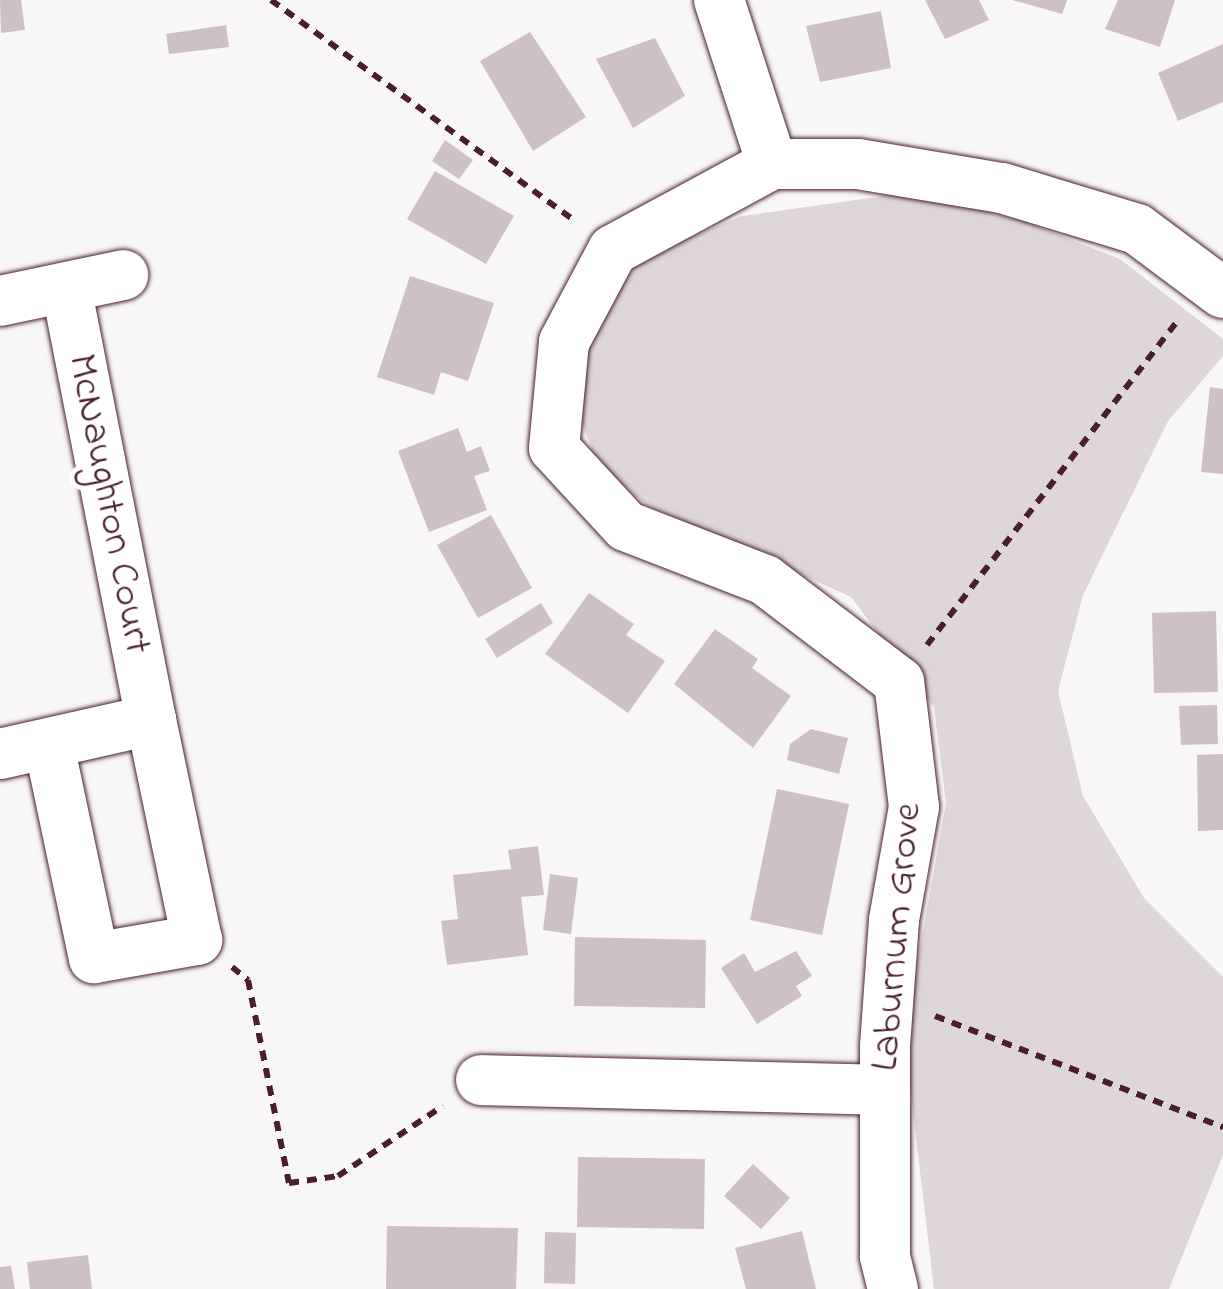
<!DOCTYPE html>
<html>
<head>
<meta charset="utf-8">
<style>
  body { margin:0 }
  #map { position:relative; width:1223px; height:1289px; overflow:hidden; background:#f8f6f7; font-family:"Indie Flower",sans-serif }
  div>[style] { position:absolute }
  .green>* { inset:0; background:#ded6d9 }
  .building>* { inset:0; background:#cdc1c4 }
  .path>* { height:6px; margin-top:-3px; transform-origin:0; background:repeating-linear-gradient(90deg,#4a1f2b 0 10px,transparent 0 18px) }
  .roads { filter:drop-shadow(0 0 2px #4a1f2b) drop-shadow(0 0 2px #4a1f2b) }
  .minor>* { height:50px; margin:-25px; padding:0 25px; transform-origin:25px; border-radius:25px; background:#fff }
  span { translate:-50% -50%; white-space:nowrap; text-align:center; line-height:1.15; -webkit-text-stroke:10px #fff; paint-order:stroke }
  .street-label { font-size:40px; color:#4a1f2b }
</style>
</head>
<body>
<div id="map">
  <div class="green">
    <i style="clip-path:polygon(913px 192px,1026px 222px,1120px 259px,1223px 339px,1223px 356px,1168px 421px,1083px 595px,1058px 691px,1083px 796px,1144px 898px,1223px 977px,1223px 1155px,1169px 1289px,934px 1289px,904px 1037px,946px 803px,934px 707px,851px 597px,647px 505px,598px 465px,571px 395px,599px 322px,640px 258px,742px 216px)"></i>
  </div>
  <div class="building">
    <i style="clip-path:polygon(0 0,21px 0,25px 30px,1px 33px)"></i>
    <i style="clip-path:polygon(925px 0,979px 0,989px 20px,945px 39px)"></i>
    <i style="clip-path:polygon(1012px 0,1067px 0,1062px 14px)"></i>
    <i style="clip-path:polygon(1118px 0,1175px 0,1160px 47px,1105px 29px)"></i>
    <i style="clip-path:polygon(881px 11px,891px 68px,820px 82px,806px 26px)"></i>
    <i style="clip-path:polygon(226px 25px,229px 47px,169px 54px,166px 34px)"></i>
    <i style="clip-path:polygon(530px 32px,586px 117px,533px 151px,480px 61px)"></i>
    <i style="clip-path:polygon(655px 38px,685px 96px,633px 128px,596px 59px)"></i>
    <i style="clip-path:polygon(1223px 44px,1223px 102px,1178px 121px,1158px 73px)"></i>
    <i style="clip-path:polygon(445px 140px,473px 160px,459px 179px,432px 161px)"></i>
    <i style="clip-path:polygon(435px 171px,514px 216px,486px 264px,407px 219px)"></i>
    <i style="clip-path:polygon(410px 276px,494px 303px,468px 381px,441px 372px,434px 395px,377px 377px)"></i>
    <i style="clip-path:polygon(1210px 387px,1223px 389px,1223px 474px,1201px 472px)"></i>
    <i style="clip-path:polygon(458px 428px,467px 452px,481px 446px,490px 471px,474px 476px,487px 510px,429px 532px,398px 451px)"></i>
    <i style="clip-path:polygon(491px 515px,532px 588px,478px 618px,437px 545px)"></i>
    <i style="clip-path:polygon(589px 593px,634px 624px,626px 635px,665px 661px,628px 713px,545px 654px)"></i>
    <i style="clip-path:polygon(541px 603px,553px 623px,497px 658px,485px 639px)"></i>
    <i style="clip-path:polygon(1216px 611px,1218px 692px,1154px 693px,1152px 613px)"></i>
    <i style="clip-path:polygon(715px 629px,758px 659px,752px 668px,791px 696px,753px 748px,674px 684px)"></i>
    <i style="clip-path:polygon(1217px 705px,1218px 744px,1181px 745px,1179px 706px)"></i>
    <i style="clip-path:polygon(811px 729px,848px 738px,839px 774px,787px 760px,790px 744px)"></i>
    <i style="clip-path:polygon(1223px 754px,1223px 830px,1198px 831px,1197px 755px)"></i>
    <i style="clip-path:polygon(777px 789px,849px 804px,822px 935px,750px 920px)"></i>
    <i style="clip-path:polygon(538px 846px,544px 895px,521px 897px,528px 955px,447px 965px,441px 921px,458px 919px,453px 875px,511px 869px,508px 850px)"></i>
    <i style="clip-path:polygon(550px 874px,578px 878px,571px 934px,543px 930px)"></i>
    <i style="clip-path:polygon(575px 937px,706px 940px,705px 1008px,574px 1006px)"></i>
    <i style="clip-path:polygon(796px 951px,812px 976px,796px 986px,802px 996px,757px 1024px,721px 968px,744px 953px,755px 972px)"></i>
    <i style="clip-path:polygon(578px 1157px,705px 1159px,704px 1229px,577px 1227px)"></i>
    <i style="clip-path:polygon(753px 1164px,790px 1198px,761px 1229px,724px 1196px)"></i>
    <i style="clip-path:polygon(387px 1226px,518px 1228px,516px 1289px,386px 1289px)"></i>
    <i style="clip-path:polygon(802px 1231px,816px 1289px,746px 1289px,735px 1248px)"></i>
    <i style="clip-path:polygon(545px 1232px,576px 1233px,575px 1284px,544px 1283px)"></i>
    <i style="clip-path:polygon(88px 1255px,92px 1289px,30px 1289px,27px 1262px)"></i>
    <i style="clip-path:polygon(11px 1266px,15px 1289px,0 1289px,0 1267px)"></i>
  </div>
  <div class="path">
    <i style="left:271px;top:0;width:377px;rotate:36deg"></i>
    <i style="left:927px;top:645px;width:412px;rotate:-52.3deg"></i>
    <i style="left:232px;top:967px;width:21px;rotate:39deg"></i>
    <i style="left:248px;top:980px;width:207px;rotate:78.6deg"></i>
    <i style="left:289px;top:1183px;width:49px;rotate:-8.1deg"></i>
    <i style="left:338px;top:1176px;width:126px;rotate:-33.7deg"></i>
    <i style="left:935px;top:1016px;width:309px;rotate:21.1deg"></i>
  </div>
  <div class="roads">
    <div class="minor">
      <i style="left:719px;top:0;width:172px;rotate:72.1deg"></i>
      <i style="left:0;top:301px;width:126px;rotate:-11.9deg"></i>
      <i style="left:49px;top:745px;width:218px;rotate:78.1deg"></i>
      <i style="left:94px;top:958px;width:105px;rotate:-9.9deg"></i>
      <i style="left:197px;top:940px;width:225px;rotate:-101.8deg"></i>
      <i style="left:0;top:754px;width:155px;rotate:-12.7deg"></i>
      <i style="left:151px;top:720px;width:441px;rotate:-101.1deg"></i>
      <i style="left:481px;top:1080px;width:404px;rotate:1.4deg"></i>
      <i style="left:893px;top:1289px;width:34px;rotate:-104deg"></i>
      <i style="left:885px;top:1256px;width:210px;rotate:-90deg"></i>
      <i style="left:885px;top:1046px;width:126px;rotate:-85.9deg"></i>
      <i style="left:894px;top:920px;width:115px;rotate:-80deg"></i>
      <i style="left:914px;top:807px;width:126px;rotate:-96.8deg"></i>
      <i style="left:899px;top:682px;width:168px;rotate:-142.7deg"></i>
      <i style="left:765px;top:580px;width:149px;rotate:-158.8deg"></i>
      <i style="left:626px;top:526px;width:106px;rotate:-132.7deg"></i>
      <i style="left:554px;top:448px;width:106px;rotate:-84.6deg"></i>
      <i style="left:564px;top:342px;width:104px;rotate:-62deg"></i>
      <i style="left:613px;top:250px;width:181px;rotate:-28.4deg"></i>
      <i style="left:772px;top:164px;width:86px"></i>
      <i style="left:858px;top:164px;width:146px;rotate:9.5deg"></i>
      <i style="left:1002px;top:188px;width:141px;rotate:16.9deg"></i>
      <i style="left:1137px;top:229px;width:107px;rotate:36.7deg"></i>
    </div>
  </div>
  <div class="street-label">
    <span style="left:108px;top:504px;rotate:79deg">McNaughton Court</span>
    <span style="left:898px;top:937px;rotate:-85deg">Laburnum Grove</span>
  </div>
</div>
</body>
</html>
